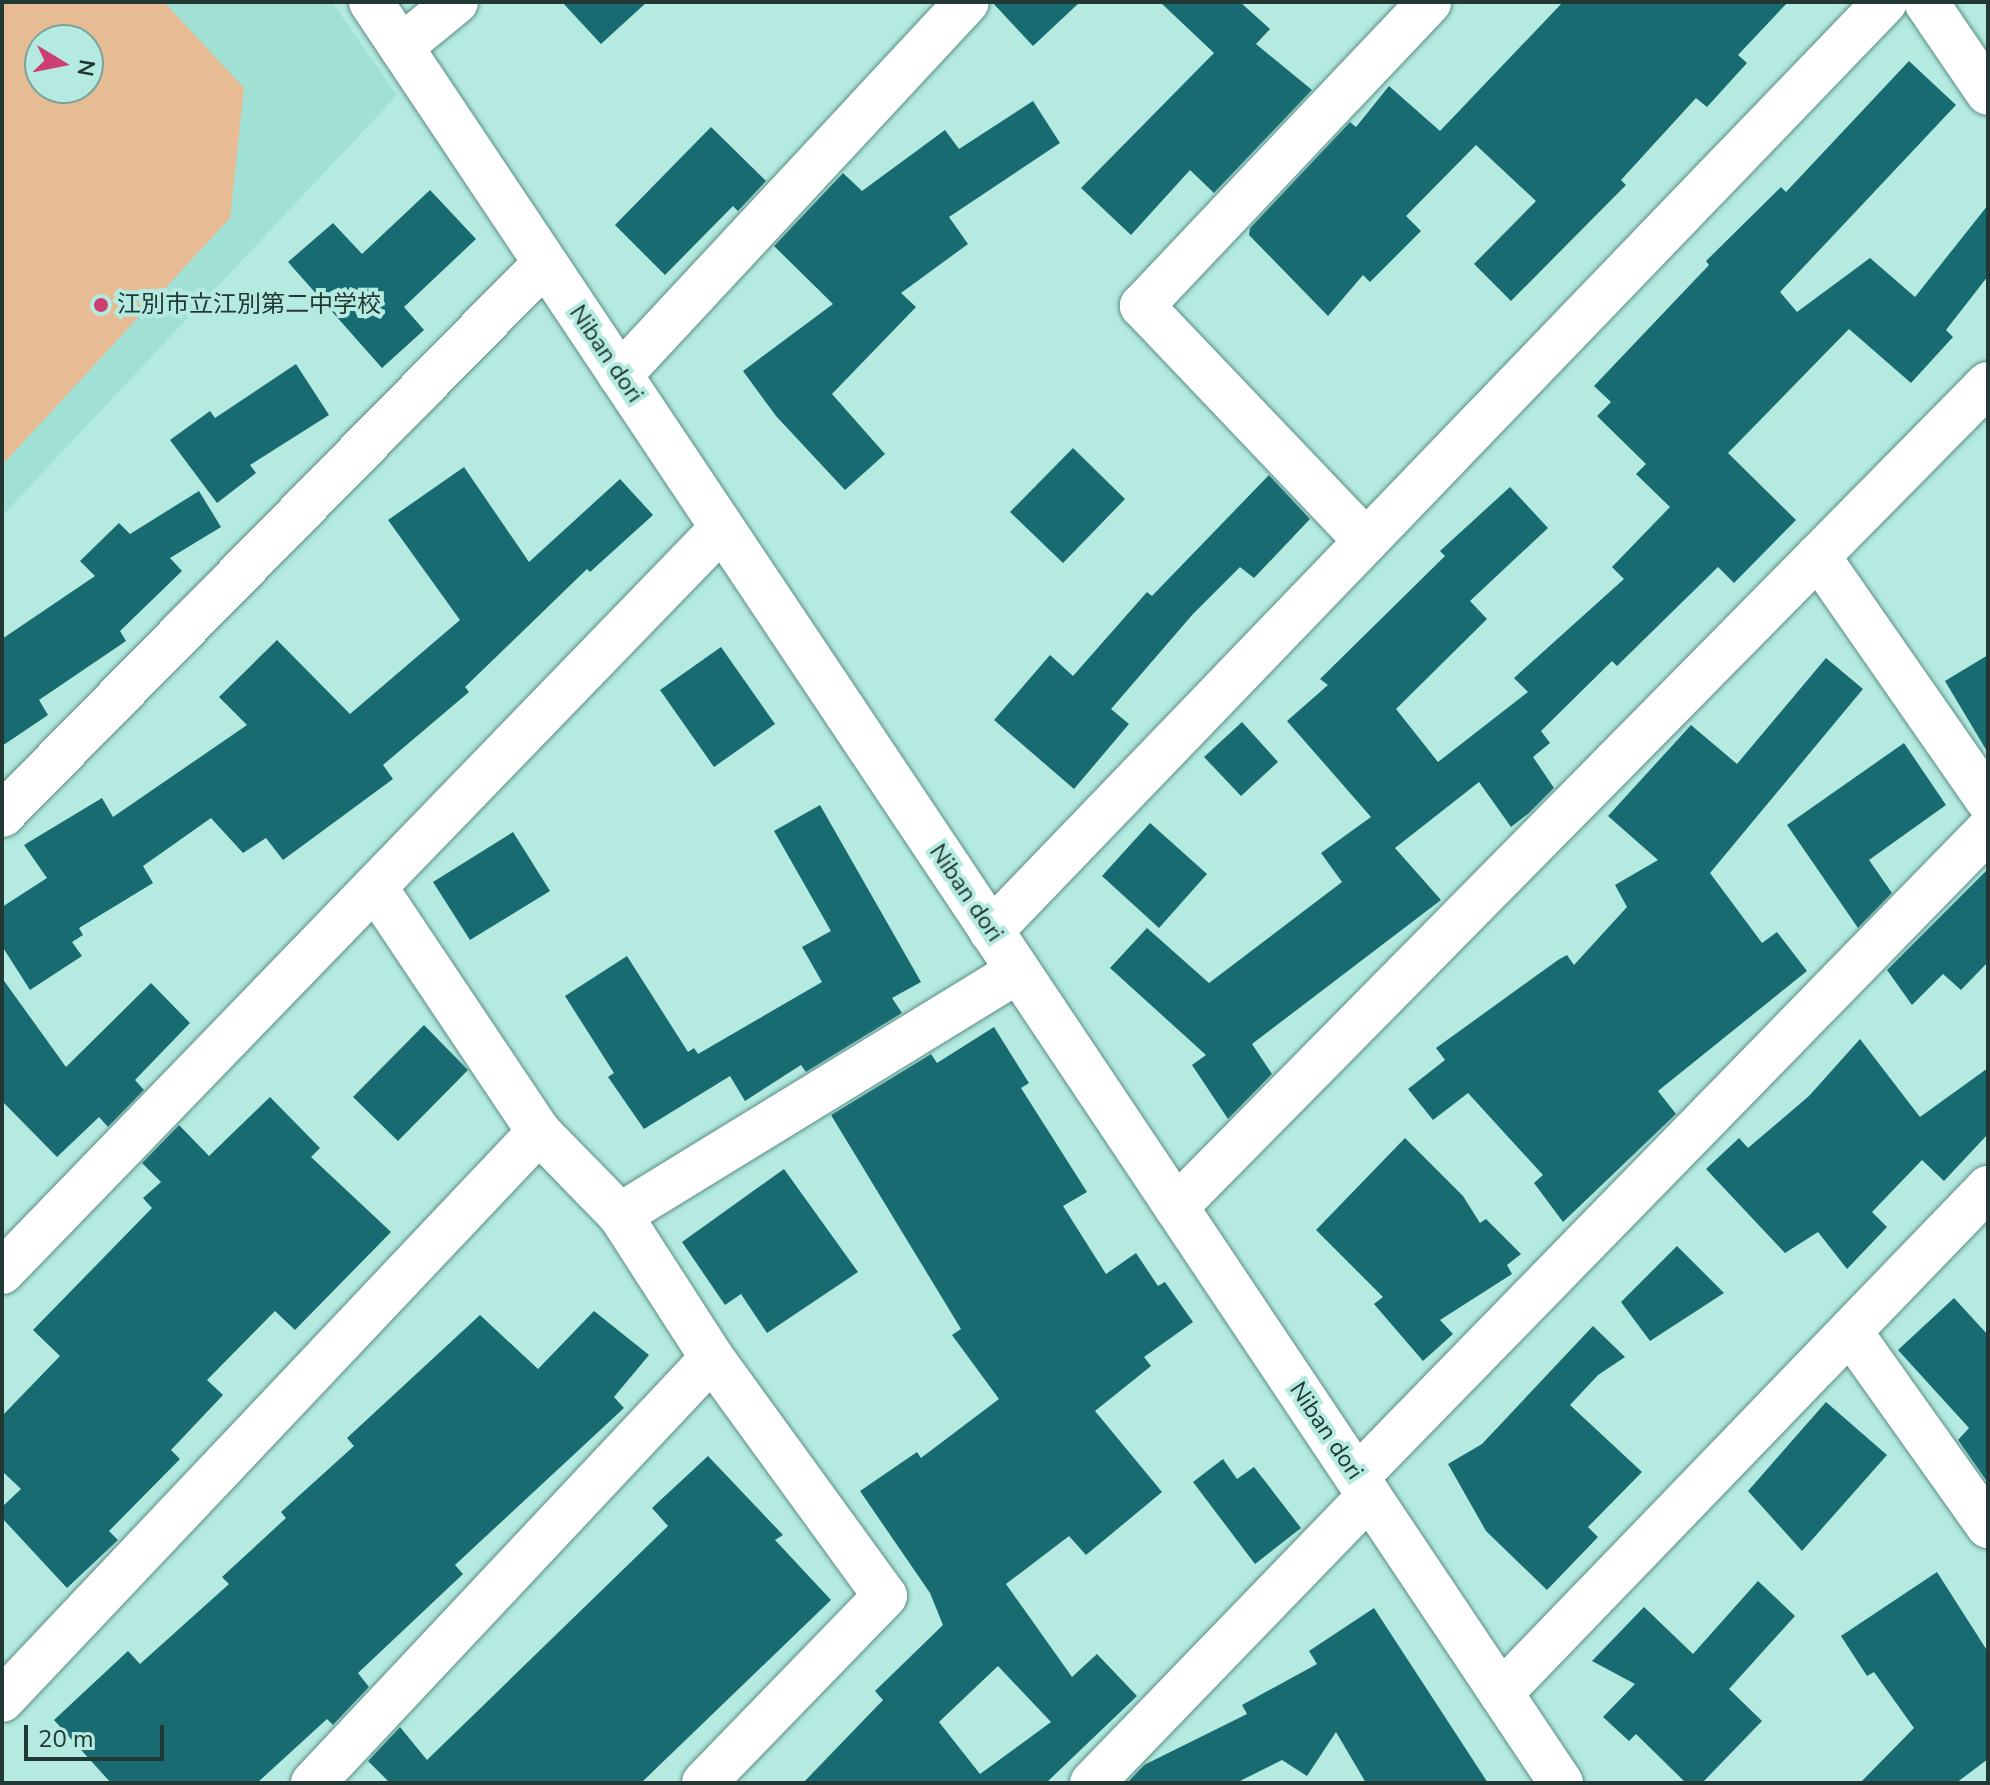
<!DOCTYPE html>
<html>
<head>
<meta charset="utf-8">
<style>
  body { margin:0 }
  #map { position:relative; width:1990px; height:1785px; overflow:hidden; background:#b4eae0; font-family:"Nunito Sans","Noto Sans JP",sans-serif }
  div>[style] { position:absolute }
  .built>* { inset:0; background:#a0e0d5 }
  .green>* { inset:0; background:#e7bb94 }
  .building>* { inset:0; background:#196b72 }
  .roads { filter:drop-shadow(0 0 2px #5a8d85) drop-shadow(0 0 2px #5a8d85) }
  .minor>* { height:44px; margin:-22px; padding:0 22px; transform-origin:22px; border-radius:22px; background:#fff }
  .dots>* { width:22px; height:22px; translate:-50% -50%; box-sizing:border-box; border:4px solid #b4eae0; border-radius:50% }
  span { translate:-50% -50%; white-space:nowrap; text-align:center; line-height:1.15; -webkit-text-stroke:8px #b4eae0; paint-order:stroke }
  .poi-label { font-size:24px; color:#223834 }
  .left { translate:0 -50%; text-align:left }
  .street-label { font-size:24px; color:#223834 }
  .frame { position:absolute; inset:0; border:4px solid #223834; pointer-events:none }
  .north { position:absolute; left:24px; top:24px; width:80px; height:80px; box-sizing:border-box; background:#b4eae0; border:2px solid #7aa39b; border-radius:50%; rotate:100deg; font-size:22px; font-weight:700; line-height:32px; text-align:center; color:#223834 }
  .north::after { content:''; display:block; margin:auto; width:28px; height:36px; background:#cc4071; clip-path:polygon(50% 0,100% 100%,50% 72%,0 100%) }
  .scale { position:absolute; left:24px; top:1725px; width:140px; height:36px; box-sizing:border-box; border:4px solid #223834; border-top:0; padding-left:10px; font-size:24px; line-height:28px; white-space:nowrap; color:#223834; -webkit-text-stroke:6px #b4eae0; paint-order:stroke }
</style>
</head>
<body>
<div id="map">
  <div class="built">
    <i style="clip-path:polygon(evenodd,2px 2px,332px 2px,397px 95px,2px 516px,2px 2px,40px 40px,88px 40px,88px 88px,40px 88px,40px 40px)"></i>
  </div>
  <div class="green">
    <i style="clip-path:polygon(evenodd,2px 2px,164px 2px,244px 88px,230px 218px,2px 465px,2px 2px,40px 40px,88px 40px,88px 88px,40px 88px,40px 40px)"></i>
  </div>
  <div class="building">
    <i style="clip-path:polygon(562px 2px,647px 2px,601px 44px)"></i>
    <i style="clip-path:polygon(992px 2px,1080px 2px,1033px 46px)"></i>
    <i style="clip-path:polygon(1160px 2px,1240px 2px,1270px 29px,1256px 44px,1312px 90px,1214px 193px,1190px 170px,1131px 235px,1081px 188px,1214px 53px)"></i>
    <i style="clip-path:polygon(1563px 2px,1788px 2px,1738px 55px,1747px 63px,1707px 107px,1696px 98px,1621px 180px,1626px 185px,1511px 301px,1474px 264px,1536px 201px,1476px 145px,1406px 216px,1421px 231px,1370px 282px,1363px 275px,1328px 316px,1249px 235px,1250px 228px,1350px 122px,1356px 127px,1389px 86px,1440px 131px)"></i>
    <i style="clip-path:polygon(1909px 61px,1956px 105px,1780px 292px,1797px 312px,1870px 258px,1915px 297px,1988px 205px,1988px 276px,1946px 330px,1953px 337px,1911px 383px,1849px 329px,1728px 453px,1796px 520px,1734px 583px,1718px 567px,1617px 666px,1612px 661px,1541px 731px,1550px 743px,1533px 757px,1554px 788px,1529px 813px,1511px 827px,1479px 782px,1395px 848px,1441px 900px,1252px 1044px,1272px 1074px,1228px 1119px,1192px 1065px,1206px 1055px,1110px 968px,1147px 928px,1209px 983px,1342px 882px,1321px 853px,1371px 817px,1287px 721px,1328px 685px,1320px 679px,1445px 556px,1440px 551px,1510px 487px,1548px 528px,1470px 601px,1487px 619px,1396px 709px,1438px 762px,1528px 692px,1514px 678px,1624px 579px,1612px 567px,1670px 507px,1636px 474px,1646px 464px,1597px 416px,1611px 402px,1594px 386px,1709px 265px,1706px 261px,1781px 187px,1786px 192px)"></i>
    <i style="clip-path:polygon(1033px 101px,1060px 143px,949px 217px,968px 244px,901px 293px,916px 307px,832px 394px,885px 454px,845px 490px,776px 416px,743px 371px,833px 304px,774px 246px,843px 173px,862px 191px,945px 130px,959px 149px)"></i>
    <i style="clip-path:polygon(711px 127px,766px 181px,738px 211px,733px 206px,665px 275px,615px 225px)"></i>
    <i style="clip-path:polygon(430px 190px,476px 239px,404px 307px,424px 330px,382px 368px,288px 262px,333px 223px,362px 254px)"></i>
    <i style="clip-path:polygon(296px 364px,329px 415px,250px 465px,256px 473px,217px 503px,170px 440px,210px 411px,215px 418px)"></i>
    <i style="clip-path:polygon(1073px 448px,1125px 499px,1063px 563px,1010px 512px)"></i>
    <i style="clip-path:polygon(464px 467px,529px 562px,620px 479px,653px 515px,590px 572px,587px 569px,465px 687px,469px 692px,383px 765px,393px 779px,283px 860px,266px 838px,243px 853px,211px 818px,143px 866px,153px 883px,79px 928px,83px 935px,72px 942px,82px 956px,30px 990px,2px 946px,2px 907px,47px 878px,24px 845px,102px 798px,113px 817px,247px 725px,219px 697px,277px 640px,350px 714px,460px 620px,388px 520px)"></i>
    <i style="clip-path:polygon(1269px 475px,1310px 519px,1254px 578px,1240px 567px,1193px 614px,1111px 709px,1129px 724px,1074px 789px,994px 720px,1050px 655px,1073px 676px,1147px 592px,1152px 596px)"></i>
    <i style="clip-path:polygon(199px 491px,221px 527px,170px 558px,182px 571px,120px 631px,126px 641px,39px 700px,48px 715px,2px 746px,2px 639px,95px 576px,80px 561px,119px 523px,130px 534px)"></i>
    <i style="clip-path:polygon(721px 647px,775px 724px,714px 767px,660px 690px)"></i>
    <i style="clip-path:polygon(1988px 655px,1988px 753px,1945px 681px)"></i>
    <i style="clip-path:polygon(1826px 658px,1863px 689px,1710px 873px,1762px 943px,1777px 932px,1807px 971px,1658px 1091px,1676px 1114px,1563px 1222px,1534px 1183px,1543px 1175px,1468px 1093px,1433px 1120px,1408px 1089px,1445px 1060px,1436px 1048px,1558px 960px,1567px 955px,1574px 965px,1627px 907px,1615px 885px,1658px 860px,1608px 816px,1691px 725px,1737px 764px)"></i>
    <i style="clip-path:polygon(1242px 722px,1278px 762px,1241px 796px,1204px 757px)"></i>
    <i style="clip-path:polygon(1904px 743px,1946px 805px,1869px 860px,1892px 893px,1858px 928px,1787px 825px)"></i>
    <i style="clip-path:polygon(820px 805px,921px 982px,892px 998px,902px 1013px,806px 1072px,801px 1065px,745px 1101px,730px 1076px,644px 1129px,608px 1077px,614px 1073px,565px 996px,627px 956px,688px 1052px,694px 1048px,698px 1054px,822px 982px,802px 947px,831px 931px,774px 831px)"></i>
    <i style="clip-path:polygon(1150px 823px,1207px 874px,1159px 928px,1102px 876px)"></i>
    <i style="clip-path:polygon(513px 832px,550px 891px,470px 940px,433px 882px)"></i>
    <i style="clip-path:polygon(1988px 869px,1988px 962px,1961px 990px,1943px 974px,1912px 1005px,1887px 970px)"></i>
    <i style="clip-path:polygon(2px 978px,66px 1067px,151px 983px,190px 1023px,135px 1080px,144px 1090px,108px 1127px,99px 1117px,57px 1157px,2px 1101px)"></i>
    <i style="clip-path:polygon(424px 1025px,468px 1070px,398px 1141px,353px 1097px)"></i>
    <i style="clip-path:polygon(evenodd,994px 1027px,1029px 1083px,1021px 1088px,1087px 1192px,1063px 1206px,1106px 1274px,1136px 1253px,1158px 1286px,1165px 1282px,1193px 1322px,1144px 1357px,1151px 1366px,1095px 1411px,1162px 1492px,1086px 1555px,1069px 1536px,1006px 1584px,1072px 1677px,1097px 1654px,1137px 1696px,1046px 1783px,803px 1783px,883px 1700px,875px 1691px,943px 1625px,930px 1593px,860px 1491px,917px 1452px,921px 1458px,999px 1399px,952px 1335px,961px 1329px,831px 1115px,931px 1054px,937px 1063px,994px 1027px,998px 1666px,1051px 1722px,980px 1774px,939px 1722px,998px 1666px)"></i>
    <i style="clip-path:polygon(1860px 1039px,1920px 1117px,1988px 1068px,1988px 1134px,1944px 1181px,1922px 1160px,1872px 1212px,1887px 1227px,1847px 1269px,1818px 1232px,1785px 1253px,1706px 1169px,1739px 1138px,1748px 1148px,1809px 1096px)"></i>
    <i style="clip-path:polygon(270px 1097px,320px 1148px,311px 1157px,391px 1232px,295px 1330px,275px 1311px,207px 1380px,223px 1395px,171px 1450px,180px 1459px,109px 1531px,118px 1540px,67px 1588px,2px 1518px,2px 1507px,21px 1489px,2px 1471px,2px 1416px,60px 1356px,33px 1330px,152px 1208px,143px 1198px,161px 1182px,142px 1163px,179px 1125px,209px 1156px)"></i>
    <i style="clip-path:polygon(1405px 1138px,1463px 1196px,1480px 1223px,1486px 1219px,1521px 1254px,1507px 1265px,1512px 1274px,1440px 1320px,1453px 1334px,1423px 1361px,1374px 1304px,1383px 1297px,1316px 1230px)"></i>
    <i style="clip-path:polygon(784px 1169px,858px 1272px,767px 1333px,741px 1294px,725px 1305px,682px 1242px)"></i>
    <i style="clip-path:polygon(1677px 1246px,1724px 1293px,1650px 1341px,1621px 1302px)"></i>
    <i style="clip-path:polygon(1954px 1298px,1988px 1335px,1988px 1483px,1958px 1440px,1969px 1428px,1898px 1350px)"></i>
    <i style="clip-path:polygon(594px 1311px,649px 1355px,614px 1397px,624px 1408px,455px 1565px,463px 1574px,358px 1673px,369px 1687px,333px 1725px,327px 1719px,257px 1783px,111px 1783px,54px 1720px,128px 1651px,140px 1664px,229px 1584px,222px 1577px,286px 1518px,281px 1512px,354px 1446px,347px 1438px,480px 1315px,538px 1369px)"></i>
    <i style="clip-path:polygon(1593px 1326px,1625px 1357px,1598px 1375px,1570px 1405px,1642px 1472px,1588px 1527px,1598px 1537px,1547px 1590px,1486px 1531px,1448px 1464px,1482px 1444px)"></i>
    <i style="clip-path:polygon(1826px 1402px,1887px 1455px,1802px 1551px,1748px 1491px)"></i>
    <i style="clip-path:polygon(708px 1456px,783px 1535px,775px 1540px,831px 1600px,641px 1783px,390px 1783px,368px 1761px,400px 1727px,427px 1760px,668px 1526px,652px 1508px)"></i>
    <i style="clip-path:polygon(1223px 1459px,1237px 1479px,1254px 1467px,1301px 1528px,1255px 1564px,1193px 1482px)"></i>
    <i style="clip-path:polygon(1937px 1572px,1988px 1652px,1988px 1759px,1956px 1783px,1860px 1783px,1914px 1728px,1874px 1672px,1867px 1676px,1841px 1636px)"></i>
    <i style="clip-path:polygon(1758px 1581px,1795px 1616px,1729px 1689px,1762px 1721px,1702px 1783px,1686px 1783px,1636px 1734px,1629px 1741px,1603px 1717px,1635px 1684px,1592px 1661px,1644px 1607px,1693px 1654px)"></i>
    <i style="clip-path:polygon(1374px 1608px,1488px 1783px,1366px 1783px,1336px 1732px,1307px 1776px,1282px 1760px,1236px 1783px,1127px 1783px,1144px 1765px,1247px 1714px,1242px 1705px,1317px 1664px,1309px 1651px)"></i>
  </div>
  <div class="roads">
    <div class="minor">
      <i style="left:371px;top:2px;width:2142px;rotate:56.25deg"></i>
      <i style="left:1926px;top:2px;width:110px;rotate:55.7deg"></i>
      <i style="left:401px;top:47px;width:71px;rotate:-39.3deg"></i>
      <i style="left:620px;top:375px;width:509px;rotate:-47.07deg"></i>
      <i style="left:1366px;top:541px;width:325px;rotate:-133.6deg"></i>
      <i style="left:1142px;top:306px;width:418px;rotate:-46.6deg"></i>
      <i style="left:1818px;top:556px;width:298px;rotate:55.2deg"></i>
      <i style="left:2px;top:815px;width:774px;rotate:-45.47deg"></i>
      <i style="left:375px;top:887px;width:295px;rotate:56.2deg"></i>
      <i style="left:539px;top:1132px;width:116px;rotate:45.7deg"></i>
      <i style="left:620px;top:1215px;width:170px;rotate:57.2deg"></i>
      <i style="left:712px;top:1358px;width:294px;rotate:54deg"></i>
      <i style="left:885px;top:1596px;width:260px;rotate:134.1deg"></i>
      <i style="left:991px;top:931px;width:1289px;rotate:-46.1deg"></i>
      <i style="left:1176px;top:1207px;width:1156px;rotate:-45.39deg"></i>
      <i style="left:620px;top:1215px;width:467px;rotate:-31.5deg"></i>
      <i style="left:2px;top:1272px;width:1035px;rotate:-45.94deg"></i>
      <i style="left:1851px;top:1333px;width:237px;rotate:54.6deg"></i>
      <i style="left:1357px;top:1477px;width:904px;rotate:-45.72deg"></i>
      <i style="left:1501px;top:1693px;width:702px;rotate:-46.04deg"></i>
      <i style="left:2px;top:1700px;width:782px;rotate:-46.61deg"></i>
      <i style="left:313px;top:1783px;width:583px;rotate:-46.81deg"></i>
      <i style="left:1092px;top:1783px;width:399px;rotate:-46deg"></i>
    </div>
  </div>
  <div class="dots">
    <i style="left:101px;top:305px;background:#cc4071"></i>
  </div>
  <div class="poi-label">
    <span class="left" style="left:117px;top:305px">江別市立江別第二中学校</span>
  </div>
  <div class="street-label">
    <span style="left:606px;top:354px;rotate:56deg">Niban dori</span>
    <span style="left:966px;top:893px;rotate:56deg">Niban dori</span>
    <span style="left:1326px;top:1431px;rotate:56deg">Niban dori</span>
  </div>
  <div class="frame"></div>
  <div class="north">N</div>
  <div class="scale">20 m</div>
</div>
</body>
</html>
